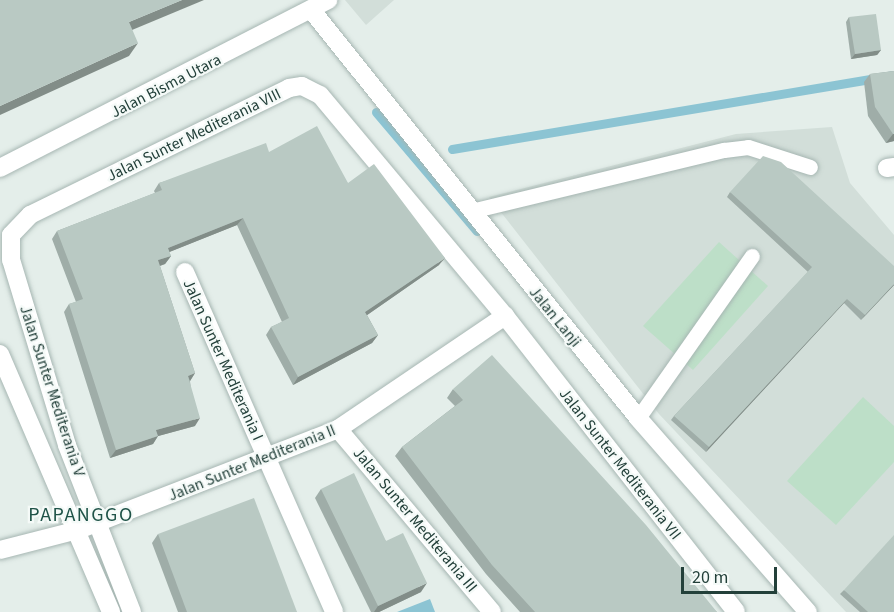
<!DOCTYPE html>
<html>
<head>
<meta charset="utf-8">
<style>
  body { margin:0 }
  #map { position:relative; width:894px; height:612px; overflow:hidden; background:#e4eeea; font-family:"Source Sans 3",sans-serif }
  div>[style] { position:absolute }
  .built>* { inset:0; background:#d2ded9 }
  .green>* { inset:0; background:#bddfc8 }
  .water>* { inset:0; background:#8cc4d3 }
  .stream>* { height:9px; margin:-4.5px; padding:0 4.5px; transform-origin:4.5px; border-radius:4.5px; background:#8cc4d3 }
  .roads { filter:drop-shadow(0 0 2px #a6b6b2) drop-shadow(0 0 2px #a6b6b2) }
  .lane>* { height:15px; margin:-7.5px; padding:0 7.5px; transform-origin:7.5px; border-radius:7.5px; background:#fff }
  .street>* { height:18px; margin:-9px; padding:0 9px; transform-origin:9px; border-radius:9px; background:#fff }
  .secondary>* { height:18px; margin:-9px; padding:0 9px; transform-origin:9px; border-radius:9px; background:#fff }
  .wall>* { inset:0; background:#9fada8 }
  .shaded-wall>* { inset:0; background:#828d88 }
  .building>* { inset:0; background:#b9c9c3 }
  span { translate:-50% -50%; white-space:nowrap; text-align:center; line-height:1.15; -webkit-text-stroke:4.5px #f5faf8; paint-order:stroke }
  .street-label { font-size:16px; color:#23403a }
  .quarter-label { font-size:20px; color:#1f5348; letter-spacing:1.5px }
  .scale { position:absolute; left:681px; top:567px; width:96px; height:27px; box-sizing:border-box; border:3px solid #23403a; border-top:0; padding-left:8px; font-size:18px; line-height:21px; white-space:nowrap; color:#23403a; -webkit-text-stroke:4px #f5faf8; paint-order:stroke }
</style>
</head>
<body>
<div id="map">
  <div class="built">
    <i style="clip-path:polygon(345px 0,394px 0,366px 25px)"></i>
    <i style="clip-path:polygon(832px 127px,850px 183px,894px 235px,894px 612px,846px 612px,659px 414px,489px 197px,736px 134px)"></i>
  </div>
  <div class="green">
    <i style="clip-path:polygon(719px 242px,768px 286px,693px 370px,643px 326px)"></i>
    <i style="clip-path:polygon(863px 397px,894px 426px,894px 462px,836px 525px,787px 481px)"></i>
  </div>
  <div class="water">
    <i style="clip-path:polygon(430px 599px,435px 612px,397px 612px)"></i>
  </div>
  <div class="stream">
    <i style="left:376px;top:112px;width:156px;rotate:49.7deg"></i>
    <i style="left:452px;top:149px;width:448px;rotate:-9.5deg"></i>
  </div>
  <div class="roads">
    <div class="lane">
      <i style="left:471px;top:211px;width:260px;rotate:-13.6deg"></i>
      <i style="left:724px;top:150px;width:24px;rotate:-7deg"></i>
      <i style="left:748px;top:147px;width:65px;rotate:17.9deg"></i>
      <i style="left:638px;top:418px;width:198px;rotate:-54.9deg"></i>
    </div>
    <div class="street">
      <i style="left:313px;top:12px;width:520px;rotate:51.32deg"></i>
      <i style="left:638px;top:418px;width:258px;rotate:48.8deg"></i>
      <i style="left:887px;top:168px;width:7px;rotate:-8deg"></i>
      <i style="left:185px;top:272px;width:371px;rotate:66.3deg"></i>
      <i style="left:338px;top:429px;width:239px;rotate:49.9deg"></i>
      <i style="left:0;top:550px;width:81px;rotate:-14.4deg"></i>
      <i style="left:78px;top:530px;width:279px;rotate:-21.2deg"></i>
      <i style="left:338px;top:429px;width:202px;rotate:-34.1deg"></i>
      <i style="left:132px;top:612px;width:179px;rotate:-111.3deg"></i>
      <i style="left:67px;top:445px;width:193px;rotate:-106.8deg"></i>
      <i style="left:11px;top:260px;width:25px;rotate:-90deg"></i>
      <i style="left:11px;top:235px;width:28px;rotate:-46deg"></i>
      <i style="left:30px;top:215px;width:288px;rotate:-26.1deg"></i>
      <i style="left:289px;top:88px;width:13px;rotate:-9deg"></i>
      <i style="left:302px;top:86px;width:20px;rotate:27deg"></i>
      <i style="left:320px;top:95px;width:288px;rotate:50.1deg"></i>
      <i style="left:505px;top:316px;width:375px;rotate:52deg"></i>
    </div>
    <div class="secondary">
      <i style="left:0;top:168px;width:369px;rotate:-27.1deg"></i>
      <i style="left:0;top:354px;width:281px;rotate:66.7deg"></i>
    </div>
  </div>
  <div class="wall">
    <i style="clip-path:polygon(849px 17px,881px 50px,877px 55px,851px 59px,846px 22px)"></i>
    <i style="clip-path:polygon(894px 71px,894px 141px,886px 143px,868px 116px,864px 82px,870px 74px)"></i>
    <i style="clip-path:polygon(269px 152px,348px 183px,439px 265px,367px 315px,378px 335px,372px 343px,293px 385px,266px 335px,271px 327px,282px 322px,237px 225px,169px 252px,171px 256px,165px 264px,160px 266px,195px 373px,190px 381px,195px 426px,158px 436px,153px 444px,110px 458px,64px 312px,69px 304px,76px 302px,52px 239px,57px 231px,155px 193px,154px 191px,159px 183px)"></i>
    <i style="clip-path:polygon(730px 192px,894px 285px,861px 320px,844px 303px,706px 452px,671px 420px,674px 416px,808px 272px,727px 197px)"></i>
    <i style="clip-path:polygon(453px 389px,717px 612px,520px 612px,486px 574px,395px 456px,402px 447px,455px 406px,447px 398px)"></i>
    <i style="clip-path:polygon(321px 489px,386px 541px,421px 592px,379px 612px,371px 612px,315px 498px)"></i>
    <i style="clip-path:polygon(158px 534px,297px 612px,178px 612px,152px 543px)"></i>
    <i style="clip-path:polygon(844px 590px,894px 612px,860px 612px,840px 594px)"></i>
  </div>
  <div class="shaded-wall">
    <i style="clip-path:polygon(182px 0,204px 0,120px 35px,129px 22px)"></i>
    <i style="clip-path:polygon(138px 43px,129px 56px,0 115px,0 106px)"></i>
    <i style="clip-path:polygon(881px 50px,877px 55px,851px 59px,855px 54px)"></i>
    <i style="clip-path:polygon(893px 134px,894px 134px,894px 141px,886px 143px)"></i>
    <i style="clip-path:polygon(243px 218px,237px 225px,162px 255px,168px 248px)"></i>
    <i style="clip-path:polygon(171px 256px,165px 264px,153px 268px,158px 260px)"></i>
    <i style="clip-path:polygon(445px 258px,439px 265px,360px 320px,365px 312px)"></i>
    <i style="clip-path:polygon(894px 284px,894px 285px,861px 320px,865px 315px)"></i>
    <i style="clip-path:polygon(847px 299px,844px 303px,706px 452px,709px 447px)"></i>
    <i style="clip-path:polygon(378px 335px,372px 343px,293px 385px,298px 377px)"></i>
    <i style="clip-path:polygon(195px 373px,190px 381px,188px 376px)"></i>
    <i style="clip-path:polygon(200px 418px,195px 426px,151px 438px,156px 430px)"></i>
    <i style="clip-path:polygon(158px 436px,153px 444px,110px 458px,116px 450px)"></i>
    <i style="clip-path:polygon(427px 583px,421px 592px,379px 612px,374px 612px,378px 606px)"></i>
  </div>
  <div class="building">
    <i style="clip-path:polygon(0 0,182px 0,129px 22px,138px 43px,0 106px)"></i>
    <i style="clip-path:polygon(876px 14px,881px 50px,855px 54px,849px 17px)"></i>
    <i style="clip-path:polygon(894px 71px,894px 134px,893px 134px,875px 107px,870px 74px)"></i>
    <i style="clip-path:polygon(317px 126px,348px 183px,374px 164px,445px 258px,365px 312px,378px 335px,298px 377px,271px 327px,289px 318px,243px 218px,168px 248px,171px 256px,158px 260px,195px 373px,188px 376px,200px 418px,156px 430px,158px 436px,116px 450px,69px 304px,83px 299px,57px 231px,162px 190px,159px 183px,266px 143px,269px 152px)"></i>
    <i style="clip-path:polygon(763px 156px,781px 162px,894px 266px,894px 284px,865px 315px,847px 299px,709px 447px,674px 416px,812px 267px,730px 192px)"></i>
    <i style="clip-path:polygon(492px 355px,646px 525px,717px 612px,535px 612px,492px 565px,402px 447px,463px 400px,453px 389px)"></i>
    <i style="clip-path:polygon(354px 473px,386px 541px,403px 533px,427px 583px,378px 606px,321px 489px)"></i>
    <i style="clip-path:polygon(254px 498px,297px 612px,187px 612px,158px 534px)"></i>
    <i style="clip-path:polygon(894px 535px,894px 612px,868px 612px,844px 590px)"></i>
  </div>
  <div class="street-label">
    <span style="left:166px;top:86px;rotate:-27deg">Jalan Bisma Utara</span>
    <span style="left:194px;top:135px;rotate:-26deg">Jalan Sunter Mediterania VIII</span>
    <span style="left:555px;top:317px;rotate:51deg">Jalan Lanji</span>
    <span style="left:223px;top:360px;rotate:66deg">Jalan Sunter Mediterania I</span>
    <span style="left:52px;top:391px;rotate:72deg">Jalan Sunter Mediterania V</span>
    <span style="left:252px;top:463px;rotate:-22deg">Jalan Sunter Mediterania II</span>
    <span style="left:620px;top:464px;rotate:52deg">Jalan Sunter Mediterania VII</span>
    <span style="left:415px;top:520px;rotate:50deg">Jalan Sunter Mediterania III</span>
  </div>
  <div class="quarter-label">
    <span style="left:81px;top:515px">PAPANGGO</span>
  </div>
  <div class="scale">20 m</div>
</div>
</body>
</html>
